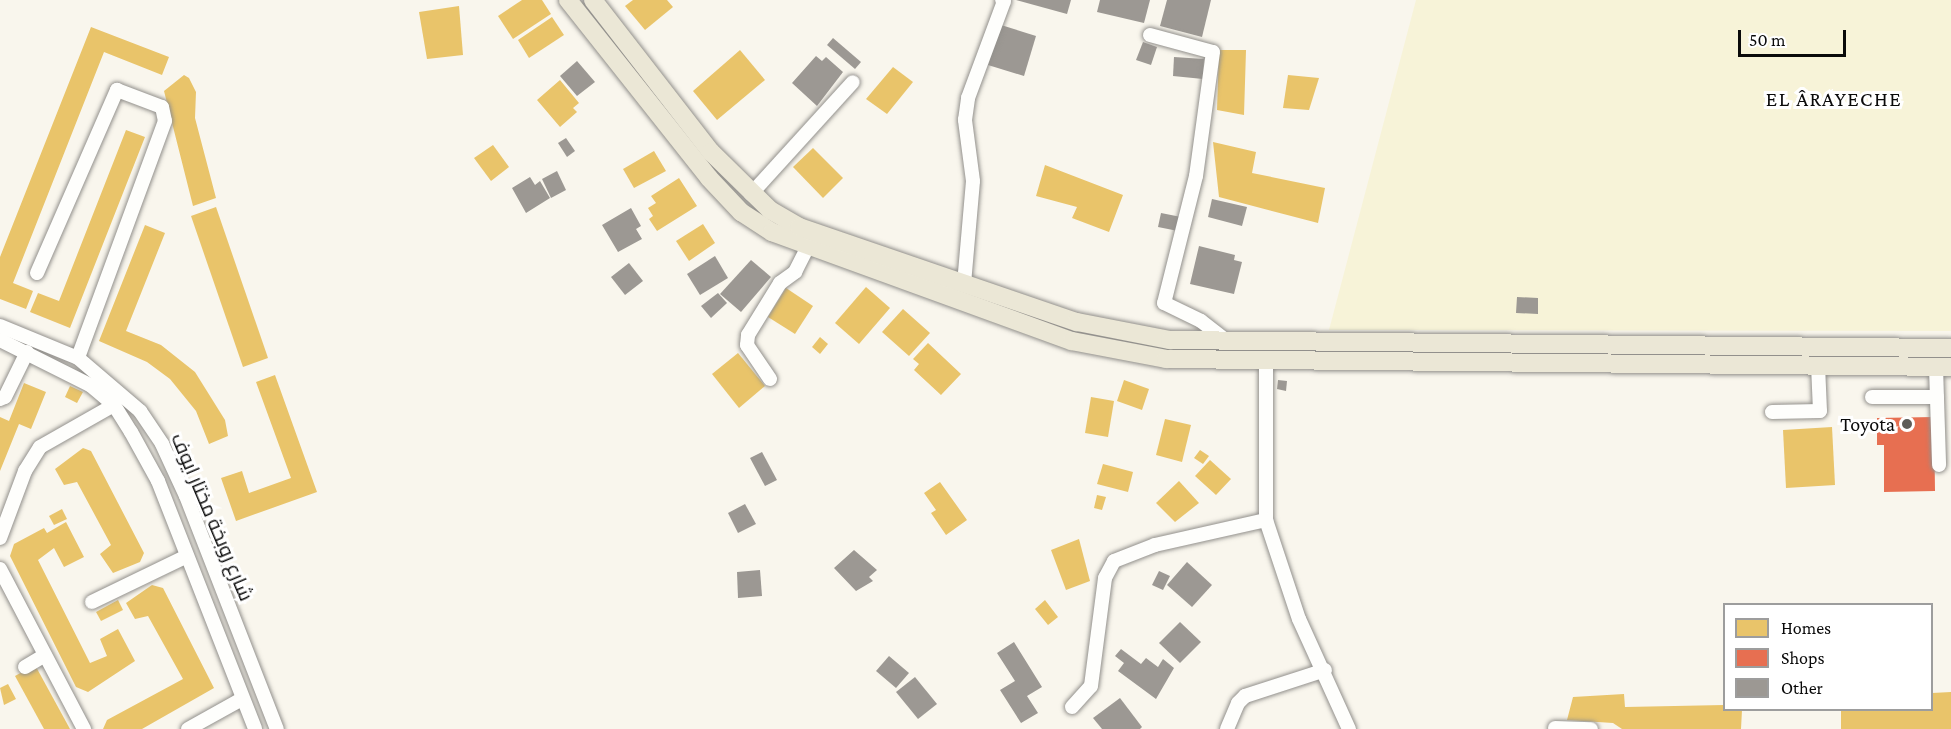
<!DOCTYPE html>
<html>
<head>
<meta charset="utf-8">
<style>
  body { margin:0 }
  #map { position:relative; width:1951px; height:729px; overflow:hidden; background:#f9f6ed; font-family:"Crimson Pro",Cairo,serif }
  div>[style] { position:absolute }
  .farmland>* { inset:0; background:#f7f3d8 }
  .homes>* { inset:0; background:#e9c46a }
  .shops>* { inset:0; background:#e76f51 }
  .building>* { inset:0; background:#9c9893 }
  .roads { filter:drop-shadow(0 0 2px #92908c) drop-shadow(0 0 2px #92908c) }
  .minor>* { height:14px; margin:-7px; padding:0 7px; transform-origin:7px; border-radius:7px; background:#fefefc }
  .major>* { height:18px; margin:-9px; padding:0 9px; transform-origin:9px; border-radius:9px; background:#ebe7d6 }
  .dots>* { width:16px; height:16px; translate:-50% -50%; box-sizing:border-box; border:3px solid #fff; border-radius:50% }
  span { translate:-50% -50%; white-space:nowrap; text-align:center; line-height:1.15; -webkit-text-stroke:6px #fff; paint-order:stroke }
  .poi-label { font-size:20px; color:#0a0a0a }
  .right { translate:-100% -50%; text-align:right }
  .street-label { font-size:20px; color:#0a0a0a }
  .neighbourhood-label { font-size:21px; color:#0a0a0a; letter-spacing:1.5px }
  .legend { position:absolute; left:1723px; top:603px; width:210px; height:108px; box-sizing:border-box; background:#fff; border:2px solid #9d9d9d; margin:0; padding:8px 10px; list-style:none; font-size:18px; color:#0a0a0a }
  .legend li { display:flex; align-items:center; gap:12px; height:30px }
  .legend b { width:30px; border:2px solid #9d9d9d }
  .scale { position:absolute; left:1738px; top:30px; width:108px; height:27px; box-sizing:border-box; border:3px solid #0a0a0a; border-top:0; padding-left:8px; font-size:18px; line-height:21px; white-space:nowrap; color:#0a0a0a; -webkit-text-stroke:4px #fff; paint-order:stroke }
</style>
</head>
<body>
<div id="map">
  <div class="farmland">
    <i style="clip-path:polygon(1416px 0,1951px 0,1951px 331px,1329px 330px)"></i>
  </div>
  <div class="homes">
    <i style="clip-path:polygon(522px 0,542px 0,551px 14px,513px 39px,498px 16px)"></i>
    <i style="clip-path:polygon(633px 0,667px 0,673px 7px,645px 30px,625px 6px)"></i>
    <i style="clip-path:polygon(459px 6px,463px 55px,427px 59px,419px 12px)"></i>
    <i style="clip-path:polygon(552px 17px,564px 35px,529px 58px,518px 40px)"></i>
    <i style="clip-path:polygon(91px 27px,169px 57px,162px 75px,104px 52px,13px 283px,33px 291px,26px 309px,0 299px,0 257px)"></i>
    <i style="clip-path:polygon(740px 50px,765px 80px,717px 120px,693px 91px)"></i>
    <i style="clip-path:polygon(1219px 50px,1246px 50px,1244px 115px,1217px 110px)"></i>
    <i style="clip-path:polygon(893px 67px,913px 82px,887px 114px,866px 99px)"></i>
    <i style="clip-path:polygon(184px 75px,189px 78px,196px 92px,195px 118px,216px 198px,193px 206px,164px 91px)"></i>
    <i style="clip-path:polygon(1288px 75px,1319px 78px,1309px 110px,1283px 108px)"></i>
    <i style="clip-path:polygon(560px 80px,579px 103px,573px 108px,577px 112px,560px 127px,537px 100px)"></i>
    <i style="clip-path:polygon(126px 130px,145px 137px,70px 328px,30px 312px,38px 293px,59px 301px)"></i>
    <i style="clip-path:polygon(1213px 142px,1256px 152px,1252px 173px,1325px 188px,1318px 223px,1219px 197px)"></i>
    <i style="clip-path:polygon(493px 145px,509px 167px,491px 181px,474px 158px)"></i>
    <i style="clip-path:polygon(813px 148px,843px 178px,823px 198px,793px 167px)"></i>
    <i style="clip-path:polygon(654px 151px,666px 171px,634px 188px,623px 169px)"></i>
    <i style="clip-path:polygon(1045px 165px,1123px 195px,1109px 232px,1072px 218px,1077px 207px,1036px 196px)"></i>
    <i style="clip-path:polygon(679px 178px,697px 206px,657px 231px,649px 219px,653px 216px,648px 208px,656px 203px,651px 196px)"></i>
    <i style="clip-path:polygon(216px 207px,268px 358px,243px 367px,191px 216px)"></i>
    <i style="clip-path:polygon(703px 224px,715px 243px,689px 261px,676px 241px)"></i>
    <i style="clip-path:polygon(145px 225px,165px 233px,126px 331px,161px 345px,195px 372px,225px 420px,228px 436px,209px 444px,196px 411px,170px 379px,147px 362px,99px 341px)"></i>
    <i style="clip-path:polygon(866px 287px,890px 308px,859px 344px,835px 323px)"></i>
    <i style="clip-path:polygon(786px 288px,813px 306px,795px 334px,768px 317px)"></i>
    <i style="clip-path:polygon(903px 309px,930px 333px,909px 356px,882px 332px)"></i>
    <i style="clip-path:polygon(820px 337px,828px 344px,820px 354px,812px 347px)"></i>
    <i style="clip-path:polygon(928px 343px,961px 374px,941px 395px,914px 370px,919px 364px,913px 359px)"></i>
    <i style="clip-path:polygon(738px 353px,765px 386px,739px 408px,712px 374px)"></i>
    <i style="clip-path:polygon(275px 375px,317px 492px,236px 521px,221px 478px,242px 471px,249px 493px,291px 478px,256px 382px)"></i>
    <i style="clip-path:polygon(1124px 380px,1149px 389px,1142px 410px,1117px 401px)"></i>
    <i style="clip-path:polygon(24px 383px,46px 392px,31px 429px,19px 424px,0 471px,0 417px,9px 421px)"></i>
    <i style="clip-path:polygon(70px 386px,83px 392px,77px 403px,65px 397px)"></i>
    <i style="clip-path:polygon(1091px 397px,1114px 401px,1108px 437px,1085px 433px)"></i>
    <i style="clip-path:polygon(1165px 419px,1191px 425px,1182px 462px,1156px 455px)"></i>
    <i style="clip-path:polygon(1832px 427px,1835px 485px,1786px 488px,1783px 430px)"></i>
    <i style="clip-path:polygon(83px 448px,91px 451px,144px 553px,140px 562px,113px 573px,100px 554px,111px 545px,77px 482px,64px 485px,55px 469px)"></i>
    <i style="clip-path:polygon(1200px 450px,1209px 456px,1203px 464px,1194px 458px)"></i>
    <i style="clip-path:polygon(1210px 460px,1231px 479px,1216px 495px,1195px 476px)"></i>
    <i style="clip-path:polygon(1103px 464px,1133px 472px,1128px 492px,1097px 484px)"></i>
    <i style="clip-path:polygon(1179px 481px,1199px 503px,1175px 522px,1156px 503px)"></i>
    <i style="clip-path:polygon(940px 482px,967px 520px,946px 535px,931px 513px,936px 510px,924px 493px)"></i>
    <i style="clip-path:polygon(1097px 495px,1106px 497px,1102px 510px,1094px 508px)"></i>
    <i style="clip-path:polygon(62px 509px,67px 519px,54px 525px,49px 516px)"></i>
    <i style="clip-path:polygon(66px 522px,84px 557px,64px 567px,54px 548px,38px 560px,90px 663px,107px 656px,100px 639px,118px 629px,135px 661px,88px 692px,76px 687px,10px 556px,14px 544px,44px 528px,47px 533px)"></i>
    <i style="clip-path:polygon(1079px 539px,1090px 581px,1066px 590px,1051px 550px)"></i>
    <i style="clip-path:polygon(152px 585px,163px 588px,214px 688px,142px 729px,103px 729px,107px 720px,183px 679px,148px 616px,135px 619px,126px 603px)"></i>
    <i style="clip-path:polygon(118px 600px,123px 610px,101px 621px,96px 612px)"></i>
    <i style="clip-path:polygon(1045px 600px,1058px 617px,1048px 625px,1035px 609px)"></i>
    <i style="clip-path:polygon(35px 665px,70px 729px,44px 729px,15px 676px)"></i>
    <i style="clip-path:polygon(8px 684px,16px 699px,4px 705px,0 688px)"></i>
    <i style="clip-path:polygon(1951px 692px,1951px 729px,1841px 729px,1841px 710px,1932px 710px,1932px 693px)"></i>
    <i style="clip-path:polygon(1624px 694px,1625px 707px,1724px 705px,1724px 710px,1742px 710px,1741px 729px,1622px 729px,1613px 723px,1567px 720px,1573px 697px)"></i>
  </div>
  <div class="shops">
    <i style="clip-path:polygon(1934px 417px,1935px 491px,1884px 492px,1884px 445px,1877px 445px,1877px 418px)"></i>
  </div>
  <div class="building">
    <i style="clip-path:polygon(1016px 0,1071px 0,1067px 14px)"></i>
    <i style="clip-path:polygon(1100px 0,1150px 0,1144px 23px,1097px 12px)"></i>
    <i style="clip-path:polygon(1167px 0,1211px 0,1202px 37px,1160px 26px)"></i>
    <i style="clip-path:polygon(1001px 25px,1036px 36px,1024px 76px,988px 65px)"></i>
    <i style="clip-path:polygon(833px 38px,861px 62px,855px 69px,827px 45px)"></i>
    <i style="clip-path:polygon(1143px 42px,1157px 47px,1151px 65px,1136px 60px)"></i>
    <i style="clip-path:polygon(816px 56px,822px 61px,826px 57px,843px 72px,817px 106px,792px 83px)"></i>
    <i style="clip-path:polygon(1174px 57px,1204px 59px,1203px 79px,1173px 76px)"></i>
    <i style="clip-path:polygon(577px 61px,595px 82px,577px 96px,560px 76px)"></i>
    <i style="clip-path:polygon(566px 138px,575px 151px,567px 157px,558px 143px)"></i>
    <i style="clip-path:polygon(557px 171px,566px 190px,551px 198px,542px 179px)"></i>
    <i style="clip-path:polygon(530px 177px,535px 185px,540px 181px,550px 198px,526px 213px,512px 188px)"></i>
    <i style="clip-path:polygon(1212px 199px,1247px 207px,1242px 226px,1208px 217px)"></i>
    <i style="clip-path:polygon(631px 208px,641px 226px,636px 229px,642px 239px,618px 252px,602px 225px)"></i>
    <i style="clip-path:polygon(1161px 213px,1181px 217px,1178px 231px,1158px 227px)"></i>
    <i style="clip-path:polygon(1199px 246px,1235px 255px,1234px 260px,1242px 262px,1234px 294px,1190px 284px)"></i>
    <i style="clip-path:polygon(715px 256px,728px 278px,700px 295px,687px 274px)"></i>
    <i style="clip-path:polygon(751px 260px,771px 277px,741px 312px,720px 294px)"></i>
    <i style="clip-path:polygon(629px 263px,643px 281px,625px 295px,611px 277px)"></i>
    <i style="clip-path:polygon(718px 293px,727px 303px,711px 318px,701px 306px)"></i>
    <i style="clip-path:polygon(1517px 297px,1538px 298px,1538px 314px,1516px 313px)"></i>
    <i style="clip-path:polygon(1278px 380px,1287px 381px,1286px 391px,1277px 389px)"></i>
    <i style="clip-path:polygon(762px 452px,777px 480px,765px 486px,750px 458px)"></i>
    <i style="clip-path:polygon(745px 504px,756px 524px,738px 533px,728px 513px)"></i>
    <i style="clip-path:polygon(854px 550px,877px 570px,869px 577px,873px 581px,856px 591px,834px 568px)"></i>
    <i style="clip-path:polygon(1187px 562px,1212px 585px,1192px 607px,1167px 585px)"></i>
    <i style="clip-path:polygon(760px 570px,762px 596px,738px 598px,737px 572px)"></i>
    <i style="clip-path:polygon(1159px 571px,1170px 576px,1163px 590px,1152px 585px)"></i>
    <i style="clip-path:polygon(1180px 622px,1201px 642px,1180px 663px,1159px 643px)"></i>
    <i style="clip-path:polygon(1014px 642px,1042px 687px,1027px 696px,1038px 713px,1021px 723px,1000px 690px,1015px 681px,997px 653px)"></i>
    <i style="clip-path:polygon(1121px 649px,1141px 664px,1146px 658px,1158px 667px,1163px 659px,1174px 668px,1156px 699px,1118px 671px,1124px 663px,1115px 656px)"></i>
    <i style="clip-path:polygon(889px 656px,909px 673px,896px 688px,876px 671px)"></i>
    <i style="clip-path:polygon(915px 677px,937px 704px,918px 719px,896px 692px)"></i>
    <i style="clip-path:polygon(1120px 698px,1142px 727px,1140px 729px,1102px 729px,1093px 718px)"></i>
  </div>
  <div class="roads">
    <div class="minor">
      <i style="left:1150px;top:35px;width:65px;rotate:15.1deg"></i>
      <i style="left:1213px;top:52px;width:125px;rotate:97.8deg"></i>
      <i style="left:1196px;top:176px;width:131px;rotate:104.1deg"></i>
      <i style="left:1164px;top:303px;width:41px;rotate:25.9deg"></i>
      <i style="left:1201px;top:321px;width:31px;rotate:38deg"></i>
      <i style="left:751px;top:194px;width:151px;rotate:-47.7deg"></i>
      <i style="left:37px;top:273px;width:200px;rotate:-66.4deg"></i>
      <i style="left:117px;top:90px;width:48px;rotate:20.7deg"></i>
      <i style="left:162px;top:107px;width:14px;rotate:78deg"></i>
      <i style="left:165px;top:121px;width:252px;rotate:110.2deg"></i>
      <i style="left:964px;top:284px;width:103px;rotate:-85deg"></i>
      <i style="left:973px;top:181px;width:62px;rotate:-97.5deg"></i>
      <i style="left:965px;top:120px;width:22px;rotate:-82deg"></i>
      <i style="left:968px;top:98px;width:103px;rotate:-69.6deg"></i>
      <i style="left:1004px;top:1px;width:2px;rotate:-153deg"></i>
      <i style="left:0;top:326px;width:84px;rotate:22.3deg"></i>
      <i style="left:78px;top:358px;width:82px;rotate:40.5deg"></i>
      <i style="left:140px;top:411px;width:40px;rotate:56deg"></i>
      <i style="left:162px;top:444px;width:57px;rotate:65.2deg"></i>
      <i style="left:186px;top:496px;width:250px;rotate:68.7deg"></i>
      <i style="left:0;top:340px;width:101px;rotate:26.6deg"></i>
      <i style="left:90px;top:385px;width:31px;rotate:40deg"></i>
      <i style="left:114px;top:405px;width:32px;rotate:58deg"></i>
      <i style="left:131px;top:432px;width:56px;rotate:61.1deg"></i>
      <i style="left:158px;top:481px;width:266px;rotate:68.6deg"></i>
      <i style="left:1266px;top:359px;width:161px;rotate:90deg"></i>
      <i style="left:1266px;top:520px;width:104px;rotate:71.6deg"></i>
      <i style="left:1299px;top:619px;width:121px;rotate:65.6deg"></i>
      <i style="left:1936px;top:367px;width:98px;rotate:88.2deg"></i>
      <i style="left:770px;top:379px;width:41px;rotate:-124.1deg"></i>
      <i style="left:747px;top:345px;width:10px;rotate:-84deg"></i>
      <i style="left:748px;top:335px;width:61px;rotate:-58.4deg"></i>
      <i style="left:780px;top:283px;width:19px;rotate:-36deg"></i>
      <i style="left:795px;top:272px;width:27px;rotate:-63deg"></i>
      <i style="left:1872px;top:397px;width:65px"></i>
      <i style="left:0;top:399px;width:5px;rotate:-22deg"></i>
      <i style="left:5px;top:397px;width:50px;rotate:-63.9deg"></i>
      <i style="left:1772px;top:412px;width:48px;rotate:-1.2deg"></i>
      <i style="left:1820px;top:411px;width:45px;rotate:-92.5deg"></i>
      <i style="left:0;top:538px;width:72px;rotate:-69.5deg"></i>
      <i style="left:25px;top:471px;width:28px;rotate:-58deg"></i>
      <i style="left:40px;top:447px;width:85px;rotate:-29.6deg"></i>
      <i style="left:0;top:569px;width:181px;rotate:62.3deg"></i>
      <i style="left:92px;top:602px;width:103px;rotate:-25.8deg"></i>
      <i style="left:25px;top:667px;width:23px;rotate:-31deg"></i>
      <i style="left:1072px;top:707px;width:28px;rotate:-48deg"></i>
      <i style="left:1091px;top:686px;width:109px;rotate:-82.6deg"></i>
      <i style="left:1105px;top:578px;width:19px;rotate:-62deg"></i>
      <i style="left:1114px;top:561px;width:44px;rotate:-21.3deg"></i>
      <i style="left:1155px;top:545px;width:114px;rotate:-12.7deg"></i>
      <i style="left:1555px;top:728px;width:36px;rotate:2deg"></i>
      <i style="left:188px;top:729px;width:62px;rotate:-29.1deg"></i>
      <i style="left:1227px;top:729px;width:28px;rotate:-67deg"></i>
      <i style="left:1238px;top:703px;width:10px;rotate:-45deg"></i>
      <i style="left:1245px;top:696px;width:84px;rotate:-18deg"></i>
    </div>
    <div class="major">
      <i style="left:568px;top:0;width:227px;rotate:51.6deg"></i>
      <i style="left:709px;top:178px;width:47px;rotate:46.7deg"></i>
      <i style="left:741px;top:212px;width:37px;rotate:33deg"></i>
      <i style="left:772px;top:232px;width:319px;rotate:20deg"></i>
      <i style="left:1072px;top:341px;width:96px;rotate:10.8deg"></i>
      <i style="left:1166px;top:359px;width:785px;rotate:0.58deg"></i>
      <i style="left:593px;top:0;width:192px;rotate:52.2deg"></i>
      <i style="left:711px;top:152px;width:83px;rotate:44.5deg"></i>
      <i style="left:770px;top:210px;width:34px;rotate:30deg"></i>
      <i style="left:799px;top:227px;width:294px;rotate:18.9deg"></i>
      <i style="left:1077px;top:322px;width:95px;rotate:11deg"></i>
      <i style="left:1170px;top:340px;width:781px;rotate:0.59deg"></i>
    </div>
  </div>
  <div class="dots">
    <i style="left:1907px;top:424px;background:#5e5d59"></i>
  </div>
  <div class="poi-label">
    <span class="right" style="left:1895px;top:424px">Toyota</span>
  </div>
  <div class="street-label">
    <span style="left:212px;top:517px;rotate:67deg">شارع روبخة مختار ايوف</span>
  </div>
  <div class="neighbourhood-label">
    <span style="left:1834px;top:99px">EL ÂRAYECHE</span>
  </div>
  <ul class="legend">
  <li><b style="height:16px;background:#e9c46a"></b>Homes</li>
  <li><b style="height:16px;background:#e76f51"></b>Shops</li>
  <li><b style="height:16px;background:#9c9893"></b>Other</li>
  </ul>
  <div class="scale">50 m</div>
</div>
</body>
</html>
